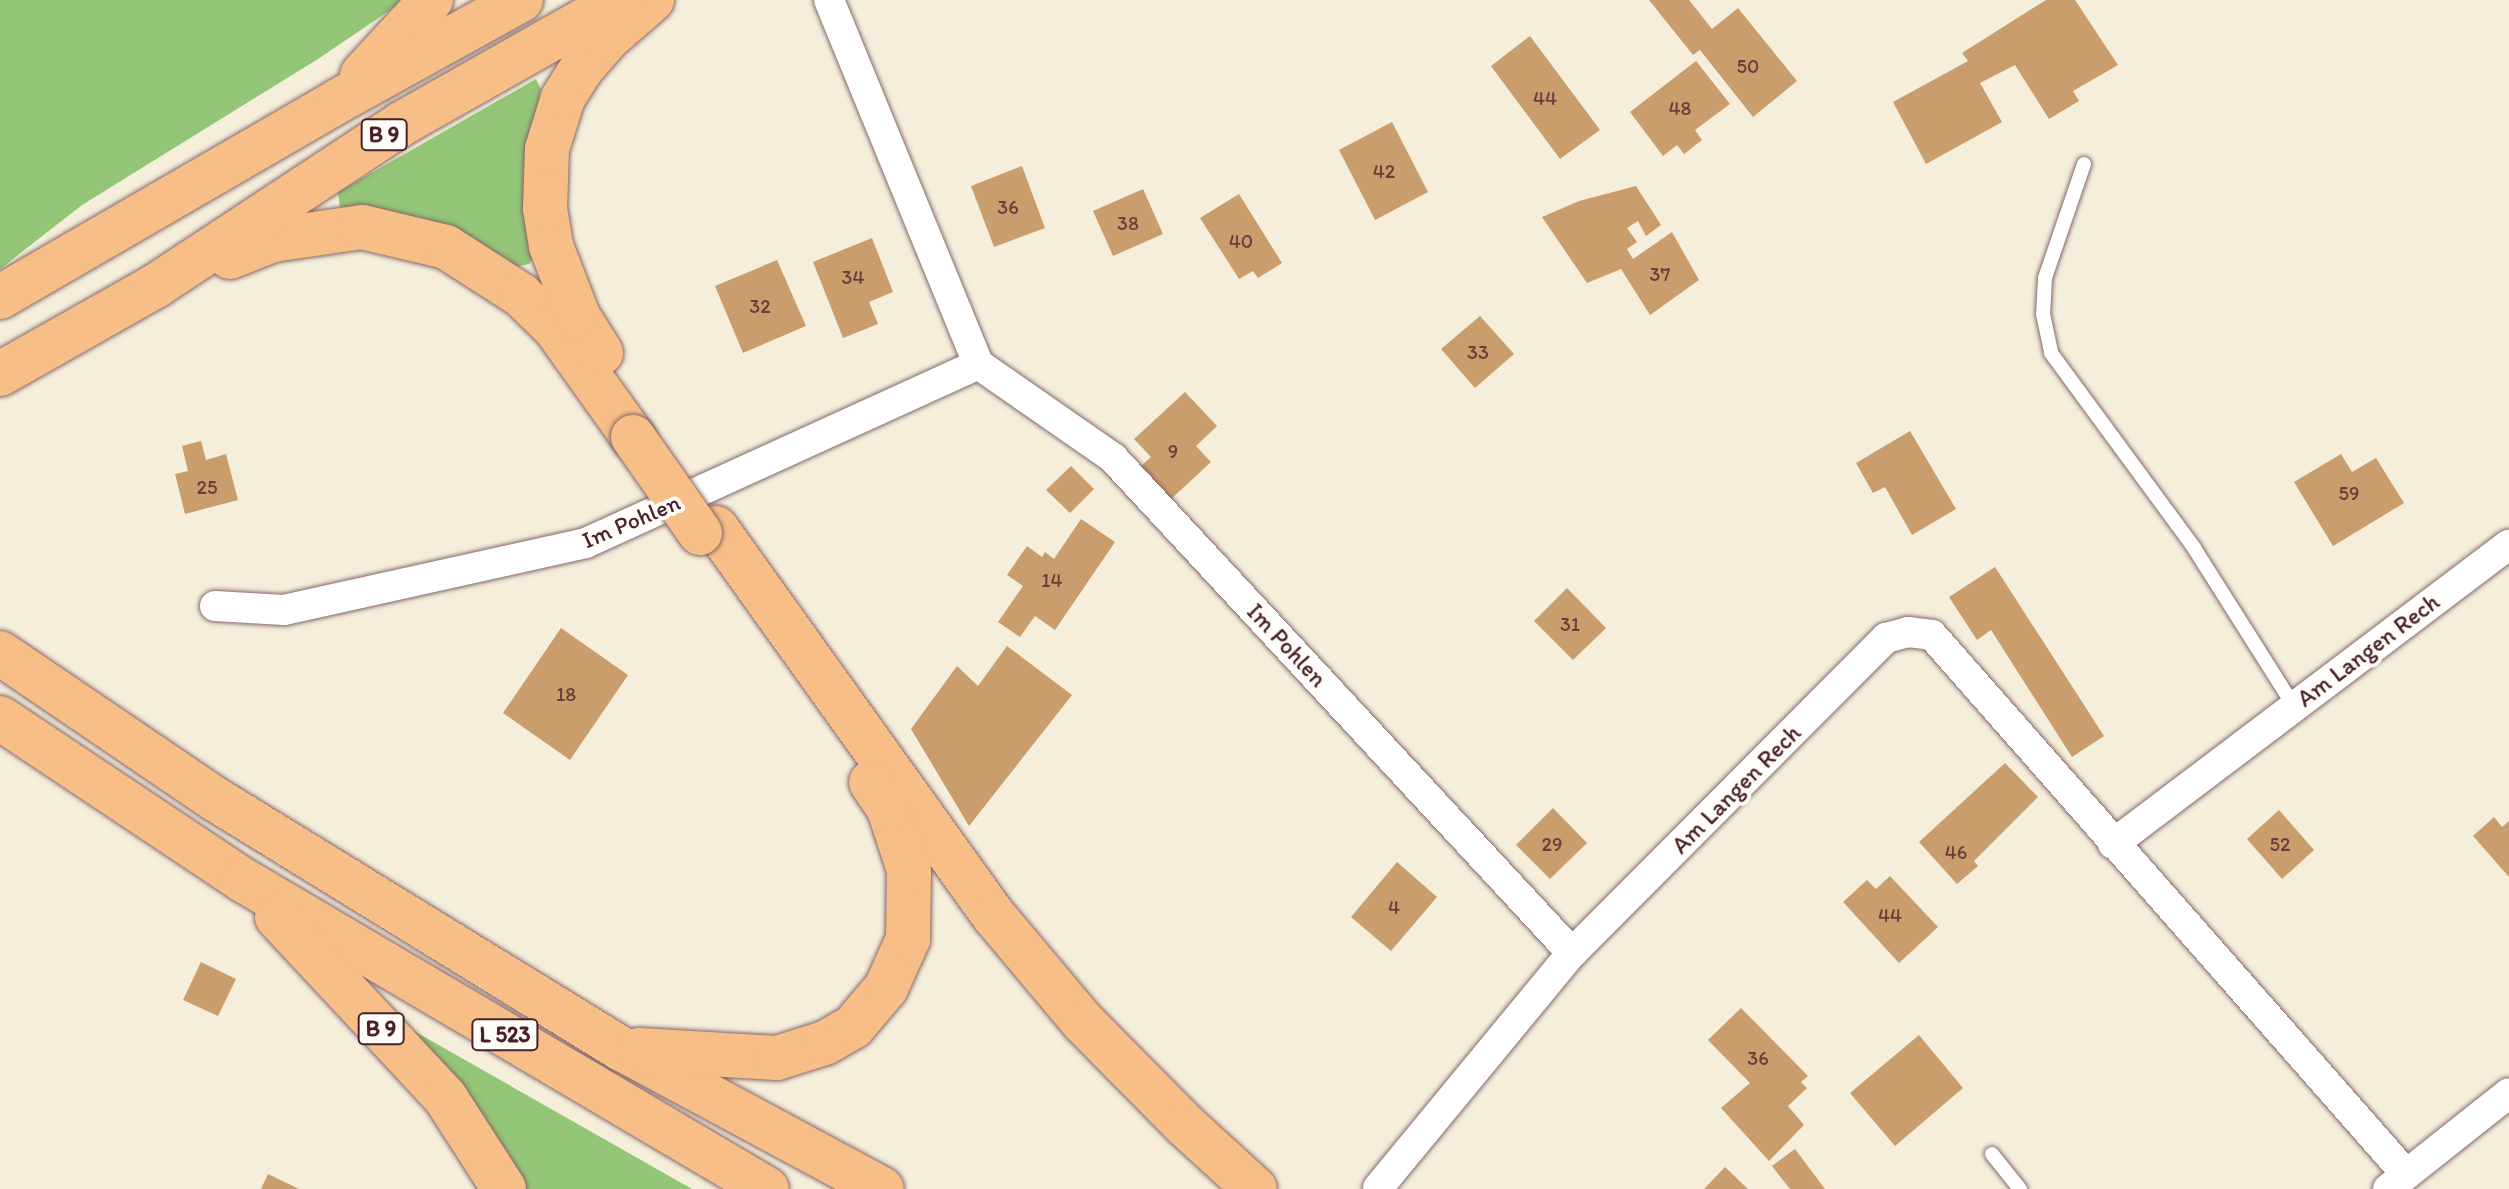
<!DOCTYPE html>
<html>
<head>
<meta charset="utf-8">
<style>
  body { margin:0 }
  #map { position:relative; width:2509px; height:1189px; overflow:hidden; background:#f4eedb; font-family:Itim,sans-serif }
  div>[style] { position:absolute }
  .green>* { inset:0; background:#93c676 }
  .building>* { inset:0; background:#c99e6c }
  .roads { filter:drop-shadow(0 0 2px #866769) drop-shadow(0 0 2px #866769) }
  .service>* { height:14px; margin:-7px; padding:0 7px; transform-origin:7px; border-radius:7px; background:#fff }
  .minor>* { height:30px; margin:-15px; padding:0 15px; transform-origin:15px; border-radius:15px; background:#fff }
  .trunk>* { height:44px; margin:-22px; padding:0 22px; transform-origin:22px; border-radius:22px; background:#f7be88 }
  .bridges { filter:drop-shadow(0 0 2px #866769) drop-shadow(0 0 2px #866769) }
  .trunk-bridge>* { height:44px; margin:-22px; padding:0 22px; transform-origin:22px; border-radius:22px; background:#f7be88 }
  span { translate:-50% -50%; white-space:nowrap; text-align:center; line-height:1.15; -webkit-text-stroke:8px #fdfcf7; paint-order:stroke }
  .number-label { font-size:20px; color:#6a3f3b }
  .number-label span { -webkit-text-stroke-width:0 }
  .shield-label span { padding:2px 6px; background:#fdfcf7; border:2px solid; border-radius:6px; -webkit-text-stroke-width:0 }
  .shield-label { font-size:22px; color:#4a1f2b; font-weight:700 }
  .street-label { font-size:24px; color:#4a1f2b }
</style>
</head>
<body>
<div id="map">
  <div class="green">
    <i style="clip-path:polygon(0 0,405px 0,318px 59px,82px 205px,0 269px)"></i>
    <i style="clip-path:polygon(536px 79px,541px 89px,536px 112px,533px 259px,529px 264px,515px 267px,384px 211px,340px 207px,338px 192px)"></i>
    <i style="clip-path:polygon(407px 1027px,692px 1189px,525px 1189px,518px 1170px,473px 1103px)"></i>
  </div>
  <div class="building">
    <i style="clip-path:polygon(1649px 0,1689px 0,1712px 29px,1738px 8px,1797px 81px,1753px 117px,1700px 50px,1693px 55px)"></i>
    <i style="clip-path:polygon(2046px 0,2075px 0,2118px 65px,2073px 91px,2079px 101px,2049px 119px,2015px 65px,1980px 83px,2002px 122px,1926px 164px,1893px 102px,1968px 61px,1962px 53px)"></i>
    <i style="clip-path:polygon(1530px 36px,1600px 130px,1560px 159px,1491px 66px)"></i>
    <i style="clip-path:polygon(1696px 61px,1730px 104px,1695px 130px,1702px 140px,1684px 154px,1677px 145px,1663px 156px,1630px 112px)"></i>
    <i style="clip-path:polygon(1392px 122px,1428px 192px,1375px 220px,1339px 150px)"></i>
    <i style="clip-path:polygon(1022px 166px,1045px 228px,994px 247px,971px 186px)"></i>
    <i style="clip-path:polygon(1636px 186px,1661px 225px,1646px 236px,1638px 221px,1627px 228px,1637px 242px,1627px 249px,1633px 259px,1672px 232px,1699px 280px,1650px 315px,1621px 269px,1587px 283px,1542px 217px,1579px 201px)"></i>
    <i style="clip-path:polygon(1143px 189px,1163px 234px,1113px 256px,1093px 211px)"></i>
    <i style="clip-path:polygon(1239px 194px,1282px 263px,1258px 278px,1253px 271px,1239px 279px,1200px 218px)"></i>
    <i style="clip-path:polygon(872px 238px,893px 292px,869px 302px,878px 324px,843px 338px,813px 262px)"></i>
    <i style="clip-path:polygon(777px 260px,806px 326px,743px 353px,715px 286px)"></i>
    <i style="clip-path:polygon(1480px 316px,1514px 354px,1475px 388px,1441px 349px)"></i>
    <i style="clip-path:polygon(1185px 392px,1217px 426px,1196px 446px,1211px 462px,1170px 500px,1140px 467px,1151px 457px,1134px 439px)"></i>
    <i style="clip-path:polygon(1910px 431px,1956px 509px,1912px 535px,1885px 487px,1873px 493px,1856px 463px)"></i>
    <i style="clip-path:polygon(201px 441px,206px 460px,226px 454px,238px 500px,185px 514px,175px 474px,188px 471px,182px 446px)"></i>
    <i style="clip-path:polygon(2341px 454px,2352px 472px,2376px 458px,2404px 503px,2333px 546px,2294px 482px)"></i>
    <i style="clip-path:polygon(1071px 466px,1094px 489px,1070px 513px,1046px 490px)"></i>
    <i style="clip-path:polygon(1081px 519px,1115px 542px,1055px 630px,1035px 616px,1020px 637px,998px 622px,1023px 586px,1007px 575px,1027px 546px,1042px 557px,1045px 552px,1054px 559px)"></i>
    <i style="clip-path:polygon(1995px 567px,2104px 736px,2072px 757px,1991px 630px,1977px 640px,1949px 597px)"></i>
    <i style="clip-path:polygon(1567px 588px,1606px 628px,1573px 660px,1534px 621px)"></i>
    <i style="clip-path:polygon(561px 628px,628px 675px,570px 760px,503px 713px)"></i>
    <i style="clip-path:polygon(1007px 646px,1072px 695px,969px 826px,911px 729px,957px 666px,978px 686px)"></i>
    <i style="clip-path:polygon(2005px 763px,2038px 797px,1974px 861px,1978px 866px,1957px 884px,1919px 842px)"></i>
    <i style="clip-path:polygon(1553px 808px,1587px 843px,1550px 879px,1516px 845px)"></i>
    <i style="clip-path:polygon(2279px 810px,2314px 850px,2282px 879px,2247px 839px)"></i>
    <i style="clip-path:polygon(2494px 817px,2502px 827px,2509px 821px,2509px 877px,2473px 836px)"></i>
    <i style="clip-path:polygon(1397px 862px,1437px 897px,1391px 951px,1351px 917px)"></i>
    <i style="clip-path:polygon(1890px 876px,1938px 927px,1899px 963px,1843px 902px,1867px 880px,1876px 889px)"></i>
    <i style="clip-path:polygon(201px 962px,236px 979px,218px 1016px,183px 1000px)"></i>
    <i style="clip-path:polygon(1741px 1008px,1808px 1076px,1801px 1082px,1807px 1088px,1788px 1106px,1804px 1125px,1769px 1161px,1721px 1108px,1750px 1083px,1708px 1040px)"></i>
    <i style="clip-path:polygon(1919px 1035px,1963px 1088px,1895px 1146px,1850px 1093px)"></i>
    <i style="clip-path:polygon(1795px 1149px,1825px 1189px,1790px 1189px,1772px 1166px)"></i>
    <i style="clip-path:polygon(1725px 1167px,1748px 1189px,1704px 1189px)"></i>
    <i style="clip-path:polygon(268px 1174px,299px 1189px,261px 1189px)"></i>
  </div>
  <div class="roads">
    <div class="service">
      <i style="left:2084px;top:164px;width:120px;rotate:108.9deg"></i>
      <i style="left:2045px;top:278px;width:36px;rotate:93deg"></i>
      <i style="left:2043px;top:314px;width:40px;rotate:78deg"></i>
      <i style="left:2051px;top:353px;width:242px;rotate:53.7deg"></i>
      <i style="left:2194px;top:548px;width:187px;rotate:57.7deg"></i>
      <i style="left:1992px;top:1154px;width:45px;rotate:51.3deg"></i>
    </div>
    <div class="minor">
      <i style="left:829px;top:0;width:393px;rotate:67.7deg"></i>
      <i style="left:978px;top:364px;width:165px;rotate:34.8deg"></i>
      <i style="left:1113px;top:458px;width:675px;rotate:47.16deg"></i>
      <i style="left:215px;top:606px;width:69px;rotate:3.3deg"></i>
      <i style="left:284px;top:610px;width:309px;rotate:-12.5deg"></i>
      <i style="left:586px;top:543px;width:431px;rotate:-24.5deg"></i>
      <i style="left:2113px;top:844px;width:496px;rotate:-37.1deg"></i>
      <i style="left:1378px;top:1188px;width:305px;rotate:-50.5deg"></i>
      <i style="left:1572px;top:953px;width:445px;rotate:-45.1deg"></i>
      <i style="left:1886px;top:638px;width:23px;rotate:-15deg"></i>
      <i style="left:1908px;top:632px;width:24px;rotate:7deg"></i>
      <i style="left:1932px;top:635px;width:718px;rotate:48.67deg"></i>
      <i style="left:2388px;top:1189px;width:154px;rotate:-38.4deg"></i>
    </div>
    <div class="trunk">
      <i style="left:362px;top:75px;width:102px;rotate:-47.4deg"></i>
      <i style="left:230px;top:257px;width:46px;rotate:-21.6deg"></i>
      <i style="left:273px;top:240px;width:90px;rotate:-8.3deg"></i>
      <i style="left:362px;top:227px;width:86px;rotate:13.4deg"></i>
      <i style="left:446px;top:247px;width:89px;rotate:32.6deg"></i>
      <i style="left:521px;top:295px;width:47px;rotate:44.1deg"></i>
      <i style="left:555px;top:328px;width:134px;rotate:54.4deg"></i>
      <i style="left:0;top:297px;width:391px;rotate:-30.1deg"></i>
      <i style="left:338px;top:101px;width:209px;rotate:-28.9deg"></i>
      <i style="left:601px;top:353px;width:44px;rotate:-121.9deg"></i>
      <i style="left:578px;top:316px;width:75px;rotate:-111.1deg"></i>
      <i style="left:551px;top:246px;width:37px;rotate:-99deg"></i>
      <i style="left:545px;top:209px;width:60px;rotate:-88.1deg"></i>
      <i style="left:547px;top:149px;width:53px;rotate:-72.6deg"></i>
      <i style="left:563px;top:98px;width:36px;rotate:-58deg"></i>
      <i style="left:582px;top:68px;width:37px;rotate:-49deg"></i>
      <i style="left:606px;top:40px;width:61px;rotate:-41deg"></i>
      <i style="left:0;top:374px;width:180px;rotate:-29.5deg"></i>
      <i style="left:157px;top:285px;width:292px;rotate:-33.4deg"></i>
      <i style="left:401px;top:124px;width:252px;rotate:-29.5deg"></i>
      <i style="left:716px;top:528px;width:477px;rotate:54.4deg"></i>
      <i style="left:994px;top:916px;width:138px;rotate:50deg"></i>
      <i style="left:1083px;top:1022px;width:146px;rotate:45.3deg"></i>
      <i style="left:1186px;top:1126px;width:93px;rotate:42.4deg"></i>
      <i style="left:0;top:653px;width:260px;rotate:34.2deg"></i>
      <i style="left:215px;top:799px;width:478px;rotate:31.6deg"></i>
      <i style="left:622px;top:1049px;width:295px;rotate:28.3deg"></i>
      <i style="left:0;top:718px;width:292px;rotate:33.7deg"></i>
      <i style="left:243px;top:880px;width:608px;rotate:30.53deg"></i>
      <i style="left:277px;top:917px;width:246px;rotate:47deg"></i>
      <i style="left:445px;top:1097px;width:109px;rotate:57.3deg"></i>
      <i style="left:639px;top:1050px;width:138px;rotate:3.3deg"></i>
      <i style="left:777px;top:1058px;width:50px;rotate:-17.4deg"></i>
      <i style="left:825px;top:1043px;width:32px;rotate:-30deg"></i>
      <i style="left:853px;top:1027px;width:51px;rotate:-49.8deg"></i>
      <i style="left:886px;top:988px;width:54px;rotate:-65.8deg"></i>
      <i style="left:908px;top:939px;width:69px;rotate:-89.2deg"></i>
      <i style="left:909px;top:870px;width:64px;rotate:-108.2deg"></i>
      <i style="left:889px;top:809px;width:32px;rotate:-124deg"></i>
    </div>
  </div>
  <div class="bridges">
    <div class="trunk-bridge">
      <i style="left:633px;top:437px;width:117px;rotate:55.1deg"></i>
    </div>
  </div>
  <div class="number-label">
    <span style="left:1748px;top:66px">50</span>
    <span style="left:1545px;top:98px">44</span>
    <span style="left:1680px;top:108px">48</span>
    <span style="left:1384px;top:171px">42</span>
    <span style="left:1008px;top:207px">36</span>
    <span style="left:1128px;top:223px">38</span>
    <span style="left:1241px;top:241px">40</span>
    <span style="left:1660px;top:274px">37</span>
    <span style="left:853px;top:277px">34</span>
    <span style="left:760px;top:306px">32</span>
    <span style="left:1478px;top:352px">33</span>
    <span style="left:1173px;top:451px">9</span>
    <span style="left:207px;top:487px">25</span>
    <span style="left:2349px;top:493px">59</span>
    <span style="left:1052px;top:580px">14</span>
    <span style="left:1570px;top:624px">31</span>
    <span style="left:566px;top:694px">18</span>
    <span style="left:1552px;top:844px">29</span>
    <span style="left:2280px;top:844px">52</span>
    <span style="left:1956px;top:852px">46</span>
    <span style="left:1394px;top:907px">4</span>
    <span style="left:1890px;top:915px">44</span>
    <span style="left:1758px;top:1058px">36</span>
  </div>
  <div class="shield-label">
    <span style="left:384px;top:135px">B 9</span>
    <span style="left:381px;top:1029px">B 9</span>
    <span style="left:505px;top:1035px">L 523</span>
  </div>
  <div class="street-label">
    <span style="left:631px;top:521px;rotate:-23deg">Im Pohlen</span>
    <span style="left:1287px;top:645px;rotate:47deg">Im Pohlen</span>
    <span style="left:2368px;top:650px;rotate:-37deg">Am Langen Rech</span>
    <span style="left:1736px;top:789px;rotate:-45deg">Am Langen Rech</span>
  </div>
</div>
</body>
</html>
